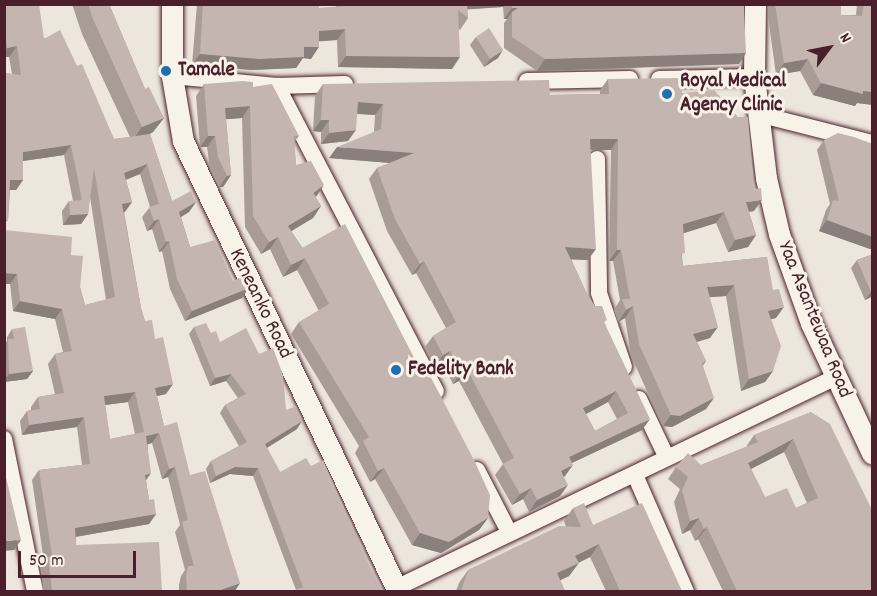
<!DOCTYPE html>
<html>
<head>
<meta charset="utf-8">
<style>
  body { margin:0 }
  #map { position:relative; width:877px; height:596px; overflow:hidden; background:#ece6dd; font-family:Dekko,sans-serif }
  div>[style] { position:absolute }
  .roads { filter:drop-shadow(0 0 2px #4a1f2b) drop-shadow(0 0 2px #4a1f2b) }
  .minor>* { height:16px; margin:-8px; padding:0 8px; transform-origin:8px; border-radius:8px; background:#f7f3e8 }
  .tertiary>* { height:21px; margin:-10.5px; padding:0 10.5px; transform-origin:10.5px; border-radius:10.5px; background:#f7f3e8 }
  .wall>* { inset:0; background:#a99c97 }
  .shaded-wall>* { inset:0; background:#897f7b }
  .building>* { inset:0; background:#c4b5b0 }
  .dots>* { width:16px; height:16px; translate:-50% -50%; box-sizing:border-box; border:3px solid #f7f3e8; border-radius:50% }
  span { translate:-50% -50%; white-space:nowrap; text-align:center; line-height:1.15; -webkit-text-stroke:6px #f7f3e8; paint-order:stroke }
  .poi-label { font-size:21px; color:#4a1f2b; font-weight:700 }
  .left { translate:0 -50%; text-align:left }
  .street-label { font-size:21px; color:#4a1f2b }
  .frame { position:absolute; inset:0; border:6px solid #4a1f2b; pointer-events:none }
  .north { position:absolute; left:799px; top:18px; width:60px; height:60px; -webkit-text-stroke:4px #f7f3e8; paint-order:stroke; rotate:58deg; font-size:16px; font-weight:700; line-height:24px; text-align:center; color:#4a1f2b }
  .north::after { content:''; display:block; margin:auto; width:21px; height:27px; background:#4a1f2b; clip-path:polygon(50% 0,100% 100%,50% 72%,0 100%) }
  .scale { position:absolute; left:18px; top:551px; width:118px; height:27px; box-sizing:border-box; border:3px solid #4a1f2b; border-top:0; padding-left:8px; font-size:18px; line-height:21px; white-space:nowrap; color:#4a1f2b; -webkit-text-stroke:4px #f7f3e8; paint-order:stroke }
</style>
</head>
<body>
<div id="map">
  <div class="roads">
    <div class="minor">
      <i style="left:172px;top:76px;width:105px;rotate:5.4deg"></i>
      <i style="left:277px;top:86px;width:68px;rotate:-1.7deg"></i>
      <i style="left:659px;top:79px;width:95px;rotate:-1.2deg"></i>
      <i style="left:527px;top:81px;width:103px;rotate:-1.1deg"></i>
      <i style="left:277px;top:86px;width:344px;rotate:62.5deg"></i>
      <i style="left:758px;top:114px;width:118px;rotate:14.3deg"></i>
      <i style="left:597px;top:159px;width:134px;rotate:89.1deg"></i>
      <i style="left:599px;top:293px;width:78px;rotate:71.3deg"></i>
      <i style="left:639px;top:399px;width:65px;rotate:64.6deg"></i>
      <i style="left:4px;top:439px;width:156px;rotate:78.5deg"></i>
      <i style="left:477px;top:470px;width:70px;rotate:62.7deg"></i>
      <i style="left:635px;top:475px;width:128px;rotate:66.4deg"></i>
      <i style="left:396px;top:588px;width:487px;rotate:-25.6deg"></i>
    </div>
    <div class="tertiary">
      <i style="left:172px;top:4px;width:72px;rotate:90deg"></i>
      <i style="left:172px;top:76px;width:66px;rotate:80.4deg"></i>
      <i style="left:183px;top:141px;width:500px;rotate:64.5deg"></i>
      <i style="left:755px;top:4px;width:73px;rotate:90.8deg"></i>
      <i style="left:754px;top:77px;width:102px;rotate:83.2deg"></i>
      <i style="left:766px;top:178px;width:57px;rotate:76.9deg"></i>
      <i style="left:779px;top:234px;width:95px;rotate:70.2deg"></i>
      <i style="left:811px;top:323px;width:144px;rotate:64.9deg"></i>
    </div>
  </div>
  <div class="wall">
    <i style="clip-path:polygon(evenodd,4px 4px,77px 66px,114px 139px,130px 137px,82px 34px,72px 4px,109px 4px,145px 89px,164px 118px,153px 132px,150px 134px,172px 201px,196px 202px,189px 212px,181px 217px,190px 247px,233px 281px,242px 298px,185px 321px,170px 289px,162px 251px,159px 252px,152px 229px,147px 231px,142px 217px,150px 207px,140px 174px,126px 180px,132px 202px,124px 212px,141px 308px,166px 394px,157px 396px,164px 426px,190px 475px,235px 591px,179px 591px,179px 585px,181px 576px,185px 570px,175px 532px,180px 525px,168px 477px,162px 479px,152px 443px,148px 444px,146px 480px,149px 500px,156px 514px,149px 524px,76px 537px,76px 545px,162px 591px,43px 591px,41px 567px,44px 562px,32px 480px,39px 470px,82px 465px,77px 427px,22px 435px,20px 421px,27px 411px,31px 410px,31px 407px,38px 397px,55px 394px,48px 364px,55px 354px,63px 352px,55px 319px,13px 311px,10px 284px,4px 284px,4px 230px,71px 255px,85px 305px,106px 300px,90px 197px,88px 214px,81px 224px,63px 225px,62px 211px,69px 201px,73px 201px,64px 155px,23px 161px,23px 180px,16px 190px,10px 190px,8px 220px,4px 224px,4px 73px,12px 74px,9px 57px,4px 57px,4px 4px,128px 402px,135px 434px,110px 439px,105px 405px,128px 402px)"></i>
    <i style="clip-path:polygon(197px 4px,319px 4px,319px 8px,336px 7px,336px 4px,744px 4px,739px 64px,537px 71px,504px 48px,504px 23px,507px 19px,504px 19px,503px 7px,467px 9px,468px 18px,460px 30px,459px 29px,452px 69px,338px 67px,337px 40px,319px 41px,311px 59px,303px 58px,296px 68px,252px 70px,192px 65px)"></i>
    <i style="clip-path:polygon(769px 4px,841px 4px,841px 15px,856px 15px,857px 4px,873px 4px,873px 105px,857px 103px,855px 106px,813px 95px,800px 71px,776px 75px,768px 16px,768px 7px)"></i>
    <i style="clip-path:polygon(476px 37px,498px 58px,484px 67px,470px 45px)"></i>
    <i style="clip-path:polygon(evenodd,608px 79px,682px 93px,754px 211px,749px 212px,756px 235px,748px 247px,728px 252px,716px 223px,683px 233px,682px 257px,683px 266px,767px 257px,776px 318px,771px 319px,773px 371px,765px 382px,741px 391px,726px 296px,710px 297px,710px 338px,697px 342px,706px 361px,703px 366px,706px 409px,672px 427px,663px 426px,631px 356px,625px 318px,618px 322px,614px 310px,620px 300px,613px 261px,609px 261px,611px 150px,590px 150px,588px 260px,571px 259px,586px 292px,605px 324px,642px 430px,572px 463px,565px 476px,564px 477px,560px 496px,529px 512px,523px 499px,512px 505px,495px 475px,503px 464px,459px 381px,453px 384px,442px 362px,435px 366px,425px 347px,433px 336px,446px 328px,416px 273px,412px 275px,387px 231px,369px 179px,377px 168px,390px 163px,329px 158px,374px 132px,375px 115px,357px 114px,348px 141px,321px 144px,321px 132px,313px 131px,315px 96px,323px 84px,550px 95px,600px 94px,600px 90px,608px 79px,608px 402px,617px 419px,595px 431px,586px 414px,608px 402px)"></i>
    <i style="clip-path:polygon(204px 84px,253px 87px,299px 136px,294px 142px,296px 165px,321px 206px,313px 218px,291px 231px,488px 518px,479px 530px,441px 553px,412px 545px,375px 479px,370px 482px,355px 453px,359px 446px,291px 334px,299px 322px,319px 311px,297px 270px,283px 277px,270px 249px,261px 254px,245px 227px,242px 118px,226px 119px,231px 175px,223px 187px,219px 187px,210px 169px,207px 147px,200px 147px,196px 96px)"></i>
    <i style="clip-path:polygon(824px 140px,873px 144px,873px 250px,819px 231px,826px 210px,830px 204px,817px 150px)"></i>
    <i style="clip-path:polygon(873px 254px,873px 296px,865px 300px,851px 268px,857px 260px)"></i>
    <i style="clip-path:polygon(194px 327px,211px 333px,286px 410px,297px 429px,267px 448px,280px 472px,371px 569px,296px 590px,253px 476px,230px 474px,210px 483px,206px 469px,211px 461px,239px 446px,220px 413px,225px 405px,238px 398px,226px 381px,210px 386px,189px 334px)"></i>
    <i style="clip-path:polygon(12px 329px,33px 371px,27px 379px,4px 382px,4px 344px,7px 341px,7px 337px)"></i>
    <i style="clip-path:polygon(evenodd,811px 412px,873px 591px,723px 591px,698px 539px,695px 541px,690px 530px,682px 534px,674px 502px,680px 489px,668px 479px,676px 467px,701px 465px,746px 447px,754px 435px,811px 412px,784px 452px,807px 503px,796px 508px,765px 497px,751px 469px,784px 452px)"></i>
    <i style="clip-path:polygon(573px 508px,593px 525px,682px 591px,606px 591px,590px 557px,578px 563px,569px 576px,560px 580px,565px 591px,456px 591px,459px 583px,468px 570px,566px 527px,564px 521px)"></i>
  </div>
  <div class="shaded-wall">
    <i style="clip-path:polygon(463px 4px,505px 4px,503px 7px,459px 10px)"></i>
    <i style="clip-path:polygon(512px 8px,518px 8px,512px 12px,507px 19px,504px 19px)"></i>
    <i style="clip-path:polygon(345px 29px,337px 40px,311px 42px,319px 31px)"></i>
    <i style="clip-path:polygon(17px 46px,9px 57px,4px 57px,4px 52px,7px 48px)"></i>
    <i style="clip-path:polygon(304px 47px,319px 47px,311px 59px,303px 58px,296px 68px,252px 70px,192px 65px,200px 54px)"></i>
    <i style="clip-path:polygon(503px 50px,498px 58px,484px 67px,490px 59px)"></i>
    <i style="clip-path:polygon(746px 53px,739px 64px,537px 71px,545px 59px)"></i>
    <i style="clip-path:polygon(346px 56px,460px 57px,452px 69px,338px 67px)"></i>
    <i style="clip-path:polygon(808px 59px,800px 71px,776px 75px,784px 63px)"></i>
    <i style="clip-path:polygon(821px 83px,873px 92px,873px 105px,857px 103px,855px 106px,813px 95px)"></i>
    <i style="clip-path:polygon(358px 102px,383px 104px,375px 115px,350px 113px)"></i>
    <i style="clip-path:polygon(250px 106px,242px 118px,217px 120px,225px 108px)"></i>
    <i style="clip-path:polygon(164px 118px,153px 132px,132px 141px,142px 127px)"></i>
    <i style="clip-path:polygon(321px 120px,329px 120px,321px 132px,313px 131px)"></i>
    <i style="clip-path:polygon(356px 130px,348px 141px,321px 144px,329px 133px)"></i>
    <i style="clip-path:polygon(208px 136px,215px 136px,207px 147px,200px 147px)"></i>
    <i style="clip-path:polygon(590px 139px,618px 139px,611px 150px,582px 150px)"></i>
    <i style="clip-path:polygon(71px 145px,64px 155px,16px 162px,23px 152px)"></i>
    <i style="clip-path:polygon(337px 147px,414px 153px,406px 164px,329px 158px)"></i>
    <i style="clip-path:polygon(147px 164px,140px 174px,117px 183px,124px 173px)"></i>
    <i style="clip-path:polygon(231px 175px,223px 187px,219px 187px,227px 176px)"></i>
    <i style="clip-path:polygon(10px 180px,23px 180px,16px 190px,4px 190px)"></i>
    <i style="clip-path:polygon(324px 185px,316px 197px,313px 193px)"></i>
    <i style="clip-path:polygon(762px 200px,754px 211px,738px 213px,746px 202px)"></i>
    <i style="clip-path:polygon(132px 202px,125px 212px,115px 214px,122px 204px)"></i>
    <i style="clip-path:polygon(196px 202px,189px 212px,172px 222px,179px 212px)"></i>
    <i style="clip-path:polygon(321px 206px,313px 218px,280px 238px,288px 226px)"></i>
    <i style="clip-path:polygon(724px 212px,716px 223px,675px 236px,683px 224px)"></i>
    <i style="clip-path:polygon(88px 214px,81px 224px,63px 225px,70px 215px)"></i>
    <i style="clip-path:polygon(159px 219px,152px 229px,147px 231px,154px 221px)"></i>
    <i style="clip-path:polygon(827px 220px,873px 237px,873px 250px,819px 231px)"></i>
    <i style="clip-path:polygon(756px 235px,748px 247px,728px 252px,735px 240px)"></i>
    <i style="clip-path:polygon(278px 237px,270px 249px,261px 254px,269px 242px)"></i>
    <i style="clip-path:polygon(169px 241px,162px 251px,159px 252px,166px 242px)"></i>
    <i style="clip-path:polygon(565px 247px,596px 249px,588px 260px,557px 259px)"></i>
    <i style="clip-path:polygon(617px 250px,621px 250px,613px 261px,609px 261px)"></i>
    <i style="clip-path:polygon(305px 258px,297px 270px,283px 277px,291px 265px)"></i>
    <i style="clip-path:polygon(424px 261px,416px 273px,412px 275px,420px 264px)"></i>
    <i style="clip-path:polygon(4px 273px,17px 274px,10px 284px,4px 284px)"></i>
    <i style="clip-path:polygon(734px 285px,726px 296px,699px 298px,707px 287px)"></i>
    <i style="clip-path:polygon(249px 288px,242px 298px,185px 321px,192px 311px)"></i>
    <i style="clip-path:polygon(873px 291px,873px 296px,865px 300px,871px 292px)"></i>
    <i style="clip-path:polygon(20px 301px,62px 309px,55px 319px,13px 311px)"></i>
    <i style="clip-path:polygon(633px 306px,625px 318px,618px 322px,626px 310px)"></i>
    <i style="clip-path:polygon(784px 307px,776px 318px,760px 322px,768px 311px)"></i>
    <i style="clip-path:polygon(718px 327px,710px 338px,685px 345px,693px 334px)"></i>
    <i style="clip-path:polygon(450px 351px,442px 362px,435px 366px,443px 355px)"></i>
    <i style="clip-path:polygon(467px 369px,459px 381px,453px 384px,461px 372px)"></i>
    <i style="clip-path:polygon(33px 371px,27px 379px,4px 382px,4px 380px,9px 374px)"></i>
    <i style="clip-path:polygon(773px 371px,765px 382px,741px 391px,749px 379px)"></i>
    <i style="clip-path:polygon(231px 374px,226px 381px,210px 386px,215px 378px)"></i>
    <i style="clip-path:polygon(173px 384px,166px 394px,148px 398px,155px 388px)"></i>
    <i style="clip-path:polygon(616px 391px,608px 402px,575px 420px,583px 408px)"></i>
    <i style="clip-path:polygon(135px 392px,128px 402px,97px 406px,104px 396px)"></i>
    <i style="clip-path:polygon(714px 398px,706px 409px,672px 427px,663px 426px,671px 415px)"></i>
    <i style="clip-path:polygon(84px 417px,77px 427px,22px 435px,29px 425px)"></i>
    <i style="clip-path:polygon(650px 419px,642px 430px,561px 468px,569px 457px)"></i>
    <i style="clip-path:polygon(302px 421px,297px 429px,260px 452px,265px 444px)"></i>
    <i style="clip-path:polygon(159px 433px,152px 443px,139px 446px,146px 436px)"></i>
    <i style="clip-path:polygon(793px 439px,784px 452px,739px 475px,748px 463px)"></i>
    <i style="clip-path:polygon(573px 465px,565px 476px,553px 482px,561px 471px)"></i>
    <i style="clip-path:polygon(175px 467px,168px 477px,162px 479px,169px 469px)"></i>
    <i style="clip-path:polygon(235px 467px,258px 468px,253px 476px,230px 474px,210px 483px,216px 476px)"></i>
    <i style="clip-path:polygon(384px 468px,375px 479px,370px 482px,378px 471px)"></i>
    <i style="clip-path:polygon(151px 473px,144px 483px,145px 475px)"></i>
    <i style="clip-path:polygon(568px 485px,560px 496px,529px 512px,537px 500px)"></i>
    <i style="clip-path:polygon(531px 488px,523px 499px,512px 505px,520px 494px)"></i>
    <i style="clip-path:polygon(156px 514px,149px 524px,68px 538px,75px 528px)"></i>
    <i style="clip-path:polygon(488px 518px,479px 530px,441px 553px,412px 545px,420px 533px)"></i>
    <i style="clip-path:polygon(699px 518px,690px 530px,682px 534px,690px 521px)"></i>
    <i style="clip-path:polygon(707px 527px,698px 539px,695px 541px,704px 529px)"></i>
    <i style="clip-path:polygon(21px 540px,14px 550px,4px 551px,4px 541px)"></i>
    <i style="clip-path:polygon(599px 544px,590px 557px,566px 569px,575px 556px)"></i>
    <i style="clip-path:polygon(579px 563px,569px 576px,548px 586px,557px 573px)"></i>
    <i style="clip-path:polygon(240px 583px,235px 591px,218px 591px)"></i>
  </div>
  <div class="building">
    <i style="clip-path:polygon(evenodd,4px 4px,39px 4px,44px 39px,60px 30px,77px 66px,82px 64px,114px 139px,150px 134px,172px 201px,191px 191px,196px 202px,179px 212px,190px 247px,215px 240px,233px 281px,244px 276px,249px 288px,192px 311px,177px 279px,169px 241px,166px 242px,159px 219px,154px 221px,149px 207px,159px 204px,147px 164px,124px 173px,132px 202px,122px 204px,141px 308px,145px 321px,152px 320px,155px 339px,163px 337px,173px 384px,155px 388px,164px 426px,177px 422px,190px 475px,205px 471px,240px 583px,218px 591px,187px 591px,186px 575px,188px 566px,194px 566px,182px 522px,188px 520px,175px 467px,169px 469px,159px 433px,146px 436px,151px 473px,145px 475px,149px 500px,154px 499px,156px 514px,75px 528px,76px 545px,159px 542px,162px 591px,52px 591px,48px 557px,52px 556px,39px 470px,90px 464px,84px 417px,29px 425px,27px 411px,40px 409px,38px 397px,64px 393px,55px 354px,72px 351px,62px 309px,20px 301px,17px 274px,4px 273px,4px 230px,72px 237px,71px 255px,83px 256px,80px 288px,85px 305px,115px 297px,94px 168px,88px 214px,70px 215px,69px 201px,82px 200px,71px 145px,23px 152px,23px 180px,10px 180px,8px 220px,4px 220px,4px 73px,21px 75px,17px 46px,7px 48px,4px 30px,4px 4px,135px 392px,144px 432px,110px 439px,104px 396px,135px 392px)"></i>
    <i style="clip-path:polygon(88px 4px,109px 4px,145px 89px,149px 87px,164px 118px,142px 127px,93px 19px)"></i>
    <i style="clip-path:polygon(203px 4px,319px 4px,319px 8px,344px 6px,344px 4px,467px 4px,468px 18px,458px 10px,460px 57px,346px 56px,345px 29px,319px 31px,319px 47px,304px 47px,304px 57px,259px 59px,200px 54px)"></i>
    <i style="clip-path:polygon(511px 4px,744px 4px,744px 13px,746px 53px,545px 59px,512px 37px,512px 12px,518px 8px,512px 8px)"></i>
    <i style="clip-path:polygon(775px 4px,841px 4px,841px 15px,862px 16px,864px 4px,873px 4px,873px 92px,863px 91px,863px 94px,821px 83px,808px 59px,784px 63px)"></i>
    <i style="clip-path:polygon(489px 28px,503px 50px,490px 59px,476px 37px)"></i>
    <i style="clip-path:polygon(evenodd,681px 78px,682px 93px,714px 90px,738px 117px,748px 117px,754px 189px,761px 188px,762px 200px,746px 202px,756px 235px,735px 240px,724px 212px,683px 224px,685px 253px,681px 254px,683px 266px,767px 257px,773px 290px,779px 289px,784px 307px,768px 311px,781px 346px,773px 371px,749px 379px,734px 285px,707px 287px,718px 327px,693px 334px,706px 361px,702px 363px,714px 398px,680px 416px,671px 415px,639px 344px,633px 306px,626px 310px,622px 299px,630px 299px,621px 250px,617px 250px,618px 139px,590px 139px,596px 249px,565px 247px,586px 292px,595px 306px,602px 306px,607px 320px,604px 322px,650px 419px,569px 457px,573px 465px,561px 471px,568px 485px,537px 500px,531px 488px,520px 494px,503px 464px,514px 458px,467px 369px,461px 372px,450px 351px,443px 355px,433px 336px,456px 322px,424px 261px,420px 264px,395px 219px,377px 168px,414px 153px,337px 147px,381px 129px,383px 104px,358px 102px,356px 130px,329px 133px,329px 120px,321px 120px,323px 84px,549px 80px,550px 95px,609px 94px,608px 79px,681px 78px,616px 391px,628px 413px,595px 431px,583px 408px,616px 391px)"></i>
    <i style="clip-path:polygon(243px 81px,253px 82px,253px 87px,272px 84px,299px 136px,294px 136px,296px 165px,311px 161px,324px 185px,313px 193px,321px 206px,288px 226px,302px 248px,345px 224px,422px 373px,427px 370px,475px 462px,490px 495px,488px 518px,449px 542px,420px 533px,384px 468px,378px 471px,363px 441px,369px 437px,299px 322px,329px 304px,305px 258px,291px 265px,278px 237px,269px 242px,253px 216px,250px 106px,225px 108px,231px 175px,227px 176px,218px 157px,215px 136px,208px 136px,204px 84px)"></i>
    <i style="clip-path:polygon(838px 133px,854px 137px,873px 144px,873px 237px,827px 220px,833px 200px,839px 201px,824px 140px)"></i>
    <i style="clip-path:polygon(873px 254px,873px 291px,871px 292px,857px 260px)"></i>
    <i style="clip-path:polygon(206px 323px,211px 333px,216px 331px,220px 342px,246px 328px,259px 354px,273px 348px,283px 375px,286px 410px,296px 406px,302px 421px,265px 444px,280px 472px,306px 458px,311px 466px,323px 460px,371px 569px,383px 591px,293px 591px,303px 587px,258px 468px,235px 467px,216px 476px,211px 461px,247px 442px,225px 405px,246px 394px,231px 374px,215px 378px,194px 327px)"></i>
    <i style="clip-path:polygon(25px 327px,33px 371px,9px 374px,8px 339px,14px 339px,12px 329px)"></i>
    <i style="clip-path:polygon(evenodd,811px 412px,830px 424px,873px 512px,873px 590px,869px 591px,737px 591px,707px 527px,704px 529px,699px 518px,690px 521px,682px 490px,688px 477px,676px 467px,688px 453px,701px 465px,758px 442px,754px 435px,811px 412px,793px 439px,818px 498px,796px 508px,787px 488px,765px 497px,748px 463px,793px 439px)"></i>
    <i style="clip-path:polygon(4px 469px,21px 540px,4px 541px)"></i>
    <i style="clip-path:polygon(584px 503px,593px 525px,642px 503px,682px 591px,620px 591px,599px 544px,575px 556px,579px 563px,557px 573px,565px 591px,461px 591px,468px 570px,559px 526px,581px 527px,573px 508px)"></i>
  </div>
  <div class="dots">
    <i style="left:166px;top:71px;background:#1f6fb2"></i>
    <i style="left:667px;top:94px;background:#1f6fb2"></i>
    <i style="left:396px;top:370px;background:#1f6fb2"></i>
  </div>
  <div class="poi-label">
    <span class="left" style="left:178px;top:71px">Tamale</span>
    <span class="left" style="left:680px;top:94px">Royal Medical<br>Agency Clinic</span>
    <span class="left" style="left:408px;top:370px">Fedelity Bank</span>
  </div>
  <div class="street-label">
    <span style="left:260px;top:304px;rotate:64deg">Keneanko Road</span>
    <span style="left:814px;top:320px;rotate:68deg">Yaa Asantewaa Road</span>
  </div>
  <div class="frame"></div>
  <div class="north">N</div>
  <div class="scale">50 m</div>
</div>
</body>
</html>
